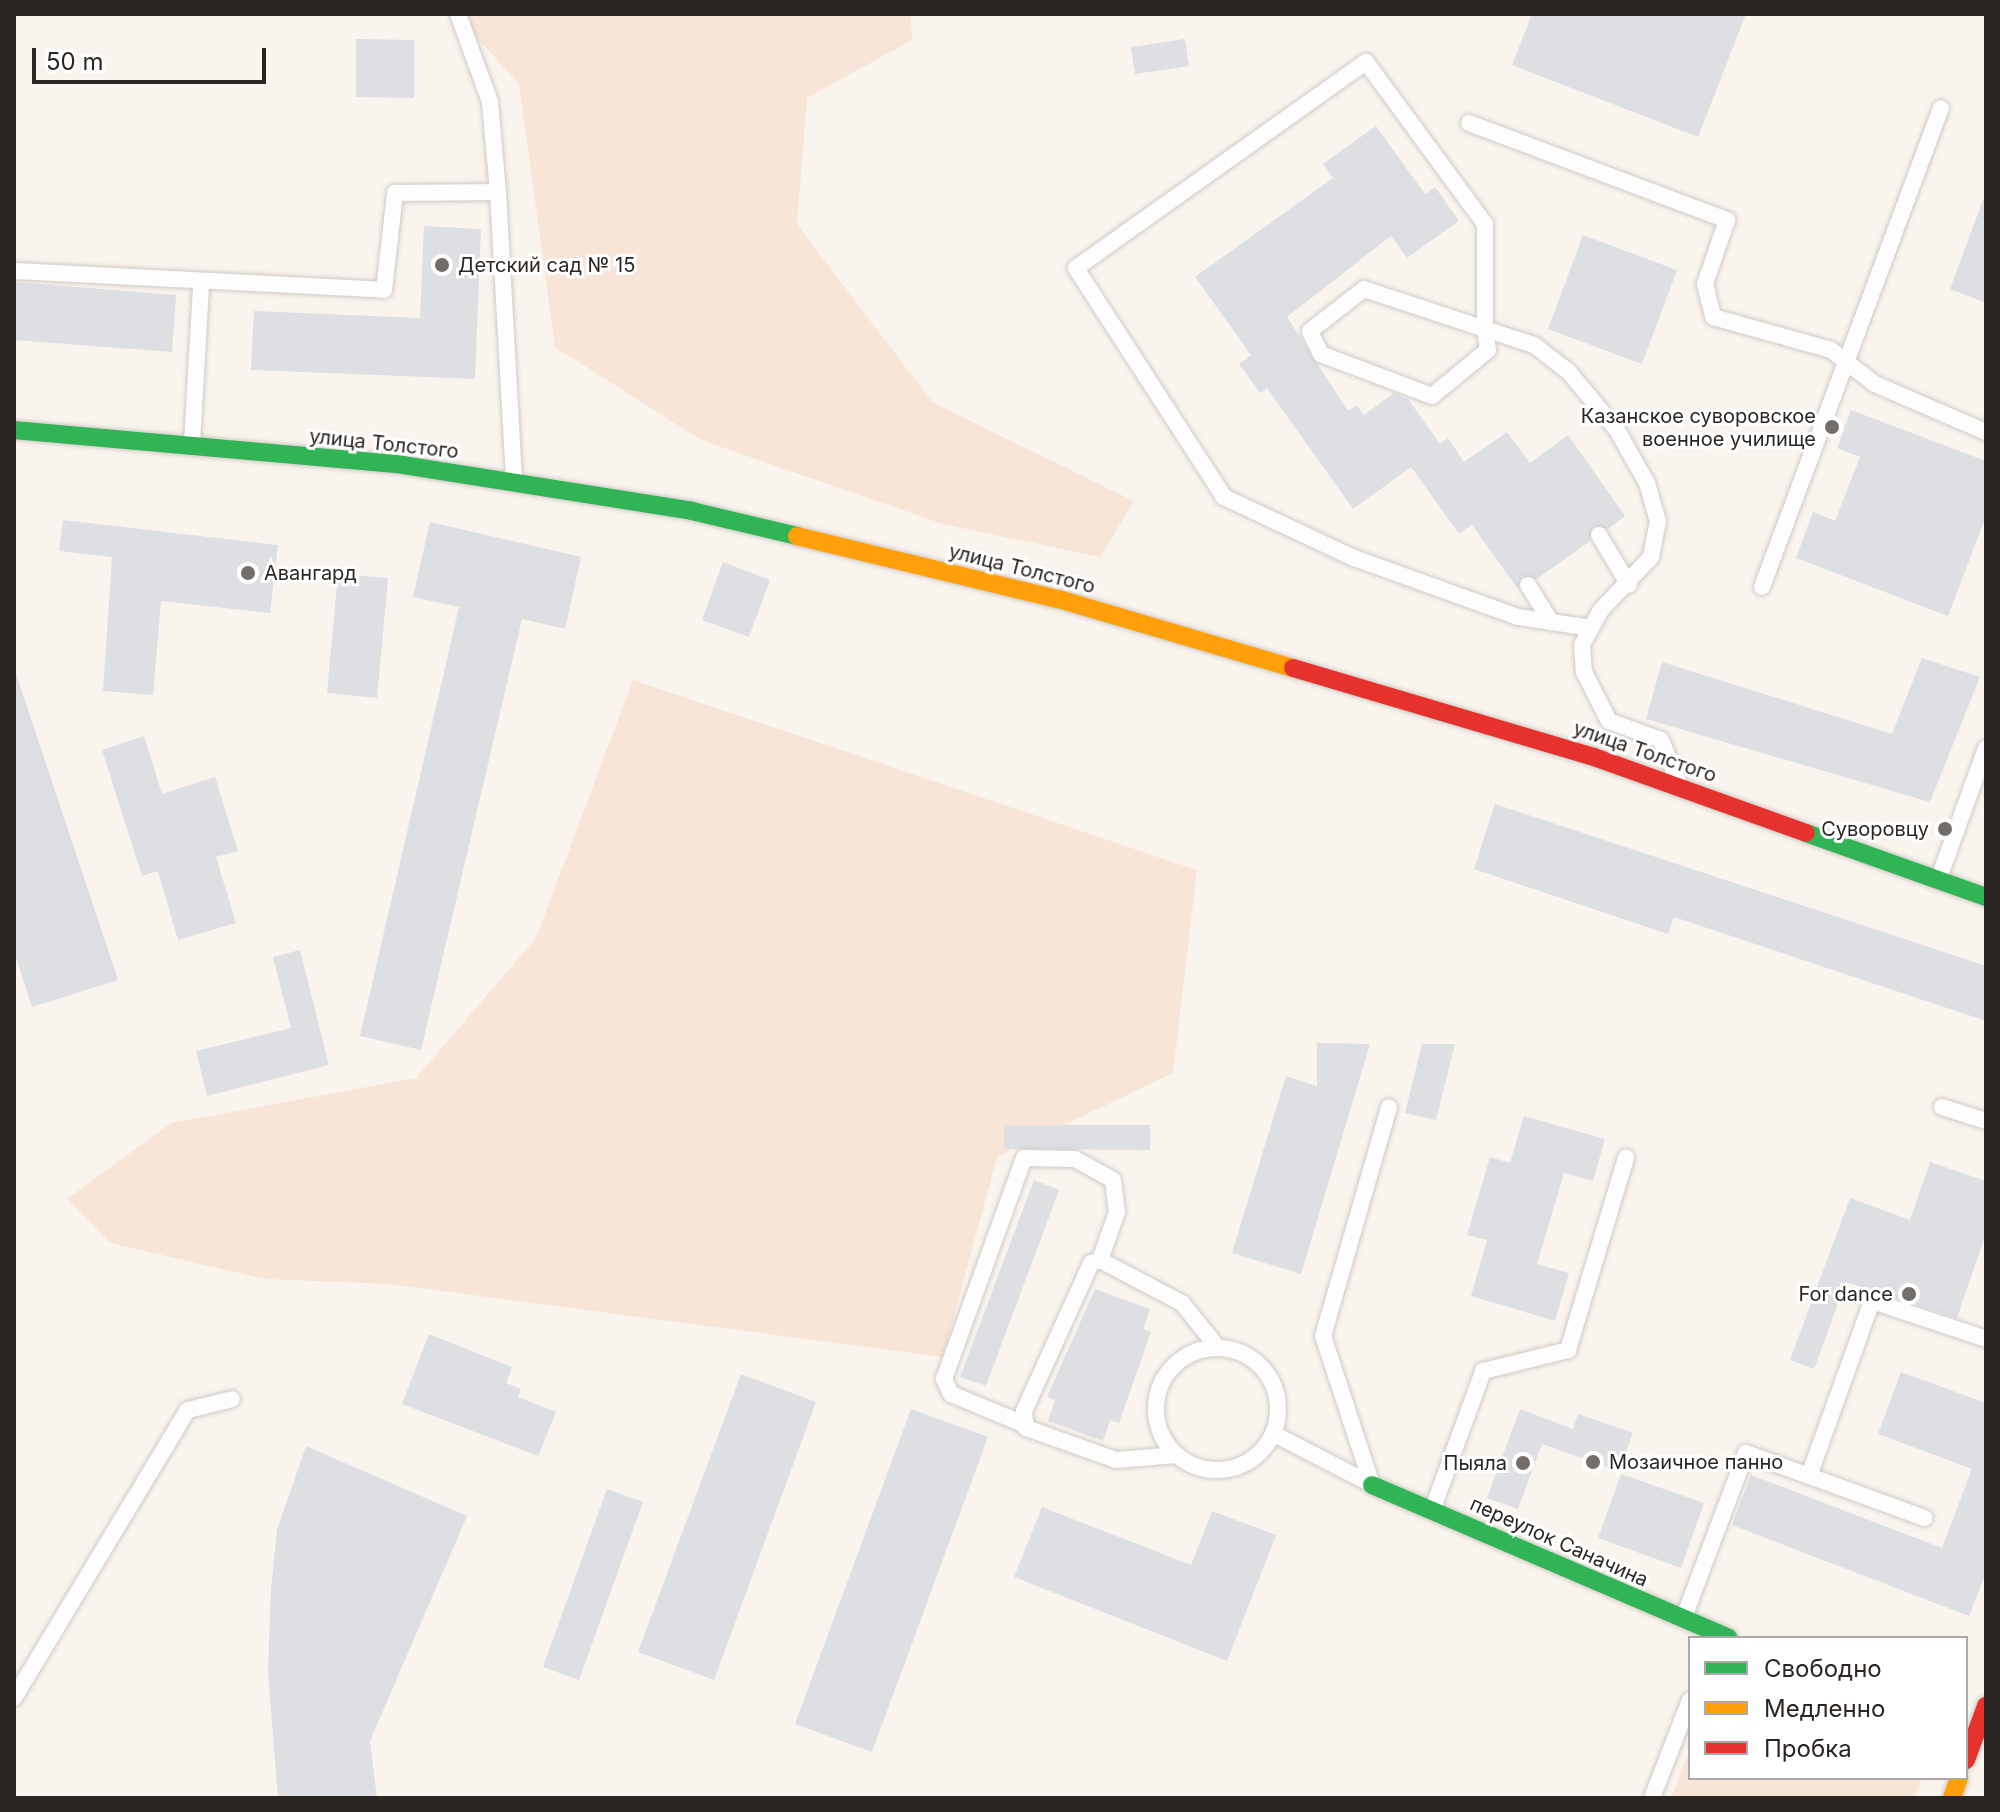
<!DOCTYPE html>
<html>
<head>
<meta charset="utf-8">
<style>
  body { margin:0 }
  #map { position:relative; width:2000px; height:1812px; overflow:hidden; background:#faf4ef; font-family:Inter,sans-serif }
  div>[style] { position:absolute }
  .green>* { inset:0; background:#f8e5d7 }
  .building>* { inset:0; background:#dddfe3 }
  .roads { filter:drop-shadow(0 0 2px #cfcac5) drop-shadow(0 0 2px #cfcac5) }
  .lane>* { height:16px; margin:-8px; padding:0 8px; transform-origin:8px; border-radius:8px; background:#fefdfd }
  .lane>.ring { margin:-8px; padding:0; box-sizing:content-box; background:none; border:16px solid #fefdfd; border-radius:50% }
  .fast>* { height:18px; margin:-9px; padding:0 9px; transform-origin:9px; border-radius:9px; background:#30b455 }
  .slow>* { height:18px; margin:-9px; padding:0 9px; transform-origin:9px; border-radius:9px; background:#ff9f0a }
  .jam>* { height:18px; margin:-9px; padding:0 9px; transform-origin:9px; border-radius:9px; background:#e5322d }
  .dots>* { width:22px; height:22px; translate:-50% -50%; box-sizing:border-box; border:4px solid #fff; border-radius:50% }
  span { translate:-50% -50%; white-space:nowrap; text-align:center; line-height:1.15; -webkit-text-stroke:6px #fff; paint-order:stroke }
  .poi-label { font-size:20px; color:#2c2623 }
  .left { translate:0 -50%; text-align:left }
  .right { translate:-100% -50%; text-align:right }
  .street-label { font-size:20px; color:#2c2623 }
  .frame { position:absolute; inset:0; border:16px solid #2c2623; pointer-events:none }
  .legend { position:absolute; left:1688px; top:1636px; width:280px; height:144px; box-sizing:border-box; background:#fff; border:2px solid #aba8a7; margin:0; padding:10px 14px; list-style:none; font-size:24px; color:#2c2623 }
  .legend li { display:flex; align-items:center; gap:16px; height:40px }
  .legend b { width:40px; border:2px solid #aba8a7 }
  .scale { position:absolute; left:32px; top:48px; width:234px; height:36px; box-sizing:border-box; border:4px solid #2c2623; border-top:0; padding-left:10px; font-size:24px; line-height:28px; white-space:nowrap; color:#2c2623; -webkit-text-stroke:6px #fff; paint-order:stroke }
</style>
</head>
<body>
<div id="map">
  <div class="green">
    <i style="clip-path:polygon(467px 14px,911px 14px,912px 40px,807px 98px,797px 224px,932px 402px,1134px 501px,1100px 557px,943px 524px,701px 440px,555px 347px,519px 84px,475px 36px)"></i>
    <i style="clip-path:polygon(633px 680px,1197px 870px,1173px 1073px,997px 1157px,943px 1357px,389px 1284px,265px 1279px,110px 1243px,67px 1199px,171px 1123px,416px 1078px,536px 938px)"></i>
    <i style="clip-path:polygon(1690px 1749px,1690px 1778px,1922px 1778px,1915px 1798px,1671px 1798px)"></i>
  </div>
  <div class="building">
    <i style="clip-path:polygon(1532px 14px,1746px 14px,1698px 137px,1512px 65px)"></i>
    <i style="clip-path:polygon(356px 39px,414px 40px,414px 98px,356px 97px)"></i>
    <i style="clip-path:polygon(1185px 39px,1189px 66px,1135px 74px,1131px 47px)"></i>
    <i style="clip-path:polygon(1376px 126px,1425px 194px,1435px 187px,1459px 221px,1407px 258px,1391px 236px,1287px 317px,1348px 411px,1357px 405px,1364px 415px,1394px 393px,1408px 399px,1440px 444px,1448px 438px,1464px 462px,1507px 432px,1530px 463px,1568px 435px,1625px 516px,1608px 529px,1593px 526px,1590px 541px,1537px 579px,1522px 576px,1518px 589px,1472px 525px,1459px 534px,1411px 467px,1353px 509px,1267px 388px,1260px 393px,1239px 364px,1251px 355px,1195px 277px,1333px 178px,1323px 164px)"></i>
    <i style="clip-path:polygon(1983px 200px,1986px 200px,1986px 303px,1950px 289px)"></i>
    <i style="clip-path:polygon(424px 226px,481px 229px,475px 379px,251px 370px,254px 311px,420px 318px)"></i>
    <i style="clip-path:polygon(1583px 235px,1677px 270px,1642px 364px,1548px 329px)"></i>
    <i style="clip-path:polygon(14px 282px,176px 295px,172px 352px,14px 340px)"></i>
    <i style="clip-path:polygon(1851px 410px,1986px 461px,1986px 516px,1948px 616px,1796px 558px,1813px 512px,1835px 521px,1860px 457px,1837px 448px)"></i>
    <i style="clip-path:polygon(63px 520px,278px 545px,270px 613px,161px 601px,153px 695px,103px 691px,112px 557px,59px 551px)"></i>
    <i style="clip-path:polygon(430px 522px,581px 557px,565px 629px,522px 619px,421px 1050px,360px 1036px,459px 607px,413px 597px)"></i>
    <i style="clip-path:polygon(723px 562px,770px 580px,749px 637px,702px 620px)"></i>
    <i style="clip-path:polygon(338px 574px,388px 578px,377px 698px,327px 693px)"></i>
    <i style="clip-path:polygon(1922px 658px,1980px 677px,1930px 802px,1646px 719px,1662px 662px,1892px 734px)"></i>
    <i style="clip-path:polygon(14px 668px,118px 980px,32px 1007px,14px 951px)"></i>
    <i style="clip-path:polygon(144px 736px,162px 794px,215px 777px,238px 851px,216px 857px,236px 923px,178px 940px,158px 871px,142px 876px,102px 750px)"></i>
    <i style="clip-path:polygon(1495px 804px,1986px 966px,1986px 1021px,1674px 917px,1668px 934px,1474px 869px)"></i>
    <i style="clip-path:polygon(300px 950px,329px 1065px,207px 1096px,196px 1051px,291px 1028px,273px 957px)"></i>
    <i style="clip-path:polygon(1317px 1043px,1370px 1044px,1301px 1274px,1232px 1253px,1286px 1076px,1317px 1086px)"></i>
    <i style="clip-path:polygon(1422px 1044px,1455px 1044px,1436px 1120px,1405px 1113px)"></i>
    <i style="clip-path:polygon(1524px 1116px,1605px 1139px,1593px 1181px,1564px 1173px,1537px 1264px,1569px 1273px,1555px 1321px,1471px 1296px,1487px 1240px,1467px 1235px,1490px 1157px,1510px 1163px)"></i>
    <i style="clip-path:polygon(1004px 1125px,1150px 1125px,1150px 1150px,1004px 1149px)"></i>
    <i style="clip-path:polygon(1930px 1162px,1986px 1181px,1986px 1233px,1957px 1318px,1846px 1282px,1814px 1369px,1790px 1360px,1850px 1198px,1910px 1220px)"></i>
    <i style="clip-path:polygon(1034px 1180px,1059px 1190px,986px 1386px,960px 1377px)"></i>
    <i style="clip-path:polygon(1095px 1289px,1150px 1309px,1143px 1329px,1151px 1332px,1119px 1423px,1110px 1420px,1103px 1441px,1048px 1421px,1055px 1400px,1047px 1397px)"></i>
    <i style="clip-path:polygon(429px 1334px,512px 1367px,506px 1383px,521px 1389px,518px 1397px,556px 1412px,538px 1456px,402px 1404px)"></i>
    <i style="clip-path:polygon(1901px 1372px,1986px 1403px,1986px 1572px,1969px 1616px,1732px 1525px,1751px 1475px,1942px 1548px,1972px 1469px,1878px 1434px)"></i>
    <i style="clip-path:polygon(741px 1374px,816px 1402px,714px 1680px,638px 1652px)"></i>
    <i style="clip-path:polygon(911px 1409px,988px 1437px,872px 1752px,795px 1724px)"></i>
    <i style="clip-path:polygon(1520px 1409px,1573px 1429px,1578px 1414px,1633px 1433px,1619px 1471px,1542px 1444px,1518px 1509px,1487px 1498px)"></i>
    <i style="clip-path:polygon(306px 1446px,467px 1516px,370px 1741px,377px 1798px,278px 1798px,268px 1671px,271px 1588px,277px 1530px)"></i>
    <i style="clip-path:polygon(1621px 1474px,1704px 1503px,1681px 1568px,1598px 1538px)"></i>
    <i style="clip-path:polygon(607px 1489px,643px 1502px,579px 1680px,543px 1667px)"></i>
    <i style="clip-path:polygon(1042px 1507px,1191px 1565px,1212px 1511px,1276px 1535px,1227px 1661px,1014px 1577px)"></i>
  </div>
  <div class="roads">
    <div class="lane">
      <i style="left:458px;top:14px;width:94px;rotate:70deg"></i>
      <i style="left:490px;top:102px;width:90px;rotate:84.9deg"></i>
      <i style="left:1469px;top:123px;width:276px;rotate:20.6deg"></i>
      <i style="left:1727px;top:220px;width:68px;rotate:109deg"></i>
      <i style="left:1705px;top:284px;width:34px;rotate:76deg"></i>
      <i style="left:1713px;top:317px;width:123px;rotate:15.6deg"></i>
      <i style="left:1831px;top:350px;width:56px;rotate:37.7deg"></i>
      <i style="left:1875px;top:384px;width:121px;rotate:23.4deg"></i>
      <i style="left:14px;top:271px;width:370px;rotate:2.9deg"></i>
      <i style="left:384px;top:290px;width:98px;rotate:-83.5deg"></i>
      <i style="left:395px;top:193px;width:103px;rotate:-0.6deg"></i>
      <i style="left:498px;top:192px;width:289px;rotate:86.8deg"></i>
      <i style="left:1364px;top:289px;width:127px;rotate:18.3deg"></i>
      <i style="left:1485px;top:329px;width:21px;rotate:82deg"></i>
      <i style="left:1488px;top:350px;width:72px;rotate:140.6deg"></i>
      <i style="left:1432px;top:396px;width:119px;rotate:-159.3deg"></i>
      <i style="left:1321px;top:354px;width:25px;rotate:-116deg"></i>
      <i style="left:1310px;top:331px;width:68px;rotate:-37.9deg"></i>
      <i style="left:192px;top:443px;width:157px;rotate:-86.7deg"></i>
      <i style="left:1599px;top:535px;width:58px;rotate:59deg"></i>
      <i style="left:1528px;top:585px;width:44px;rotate:58.1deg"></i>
      <i style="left:1762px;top:587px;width:511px;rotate:-69.51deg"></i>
      <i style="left:1591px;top:628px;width:74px;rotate:-171.4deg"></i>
      <i style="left:1518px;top:617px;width:174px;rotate:-160.2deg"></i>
      <i style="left:1354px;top:558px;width:144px;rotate:-154.9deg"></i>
      <i style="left:1224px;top:497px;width:273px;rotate:-122.9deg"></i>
      <i style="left:1076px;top:268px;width:356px;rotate:-35.4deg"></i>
      <i style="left:1366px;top:62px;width:201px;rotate:53.7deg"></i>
      <i style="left:1485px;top:224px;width:105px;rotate:90deg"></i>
      <i style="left:1485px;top:329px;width:52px;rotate:18.1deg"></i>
      <i style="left:1534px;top:345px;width:44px;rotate:37.6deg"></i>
      <i style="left:1569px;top:372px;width:75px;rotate:50.4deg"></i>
      <i style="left:1617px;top:430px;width:61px;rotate:60.5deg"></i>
      <i style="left:1647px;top:483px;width:40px;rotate:74deg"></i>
      <i style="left:1658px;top:521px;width:37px;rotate:101deg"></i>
      <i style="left:1651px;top:557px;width:73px;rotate:133.3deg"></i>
      <i style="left:1601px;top:610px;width:21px;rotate:119deg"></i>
      <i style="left:1591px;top:628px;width:19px;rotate:118deg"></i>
      <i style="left:1582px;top:645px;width:27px;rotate:86deg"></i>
      <i style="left:1584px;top:672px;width:55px;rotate:63deg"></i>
      <i style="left:1609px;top:721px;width:55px;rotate:20.1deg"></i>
      <i style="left:1661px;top:740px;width:44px;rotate:67.5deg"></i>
      <i style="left:1939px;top:878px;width:138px;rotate:-70.1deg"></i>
      <i style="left:1942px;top:1107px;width:46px;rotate:17.7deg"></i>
      <i class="ring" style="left:1156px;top:1348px;width:106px;height:106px"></i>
      <i style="left:1021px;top:1423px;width:76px;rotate:-157.5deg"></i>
      <i style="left:951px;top:1394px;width:17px;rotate:-115deg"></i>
      <i style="left:944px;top:1379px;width:235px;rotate:-70.1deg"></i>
      <i style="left:1024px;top:1158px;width:51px;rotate:1.1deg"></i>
      <i style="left:1075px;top:1159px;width:43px;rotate:28.9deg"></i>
      <i style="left:1113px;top:1180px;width:32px;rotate:83deg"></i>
      <i style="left:1117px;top:1212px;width:51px;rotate:109.5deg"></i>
      <i style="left:1274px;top:1434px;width:109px;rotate:27.3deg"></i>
      <i style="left:1177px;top:1455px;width:61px;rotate:175.3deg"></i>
      <i style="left:1116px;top:1460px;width:96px;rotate:-160.4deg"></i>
      <i style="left:1026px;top:1428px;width:17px;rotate:-97deg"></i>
      <i style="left:1024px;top:1411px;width:162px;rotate:-65.6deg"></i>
      <i style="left:1091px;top:1263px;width:9px;rotate:-18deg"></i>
      <i style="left:1100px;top:1260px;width:93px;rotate:27.7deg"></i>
      <i style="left:1182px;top:1303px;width:58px;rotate:51.3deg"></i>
      <i style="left:1809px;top:1476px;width:186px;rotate:-70.2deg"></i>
      <i style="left:1872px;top:1301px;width:120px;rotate:18.4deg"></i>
      <i style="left:1372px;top:1485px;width:157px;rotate:-108.2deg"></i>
      <i style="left:1323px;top:1336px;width:238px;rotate:-73.9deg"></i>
      <i style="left:1433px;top:1508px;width:146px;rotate:-69.9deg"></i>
      <i style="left:1483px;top:1371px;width:88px;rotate:-13.9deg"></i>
      <i style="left:1568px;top:1350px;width:201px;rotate:-73.2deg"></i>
      <i style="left:1684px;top:1617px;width:175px;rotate:-69.3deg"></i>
      <i style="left:1746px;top:1453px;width:190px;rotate:20deg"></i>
      <i style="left:14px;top:1698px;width:336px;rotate:-58.9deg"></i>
      <i style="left:188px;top:1410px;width:45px;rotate:-14deg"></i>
      <i style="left:1652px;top:1798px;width:105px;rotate:-68.8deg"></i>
    </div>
    <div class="fast">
      <i style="left:14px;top:430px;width:391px;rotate:5.1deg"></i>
      <i style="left:403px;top:465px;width:293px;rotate:9deg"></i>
      <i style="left:692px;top:511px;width:108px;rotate:13.4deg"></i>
      <i style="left:1806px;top:833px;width:191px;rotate:19.6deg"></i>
      <i style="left:1372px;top:1485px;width:388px;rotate:23.2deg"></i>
    </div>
    <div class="slow">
      <i style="left:797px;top:536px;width:268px;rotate:13.6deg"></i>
      <i style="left:1058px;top:599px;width:245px;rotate:16.4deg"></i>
      <i style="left:1952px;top:1798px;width:21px;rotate:-71deg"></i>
    </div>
    <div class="jam">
      <i style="left:1293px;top:668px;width:314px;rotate:16.5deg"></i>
      <i style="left:1594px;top:757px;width:225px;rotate:19.7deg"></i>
      <i style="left:1966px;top:1760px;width:58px;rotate:-69.7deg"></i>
    </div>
  </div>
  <div class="dots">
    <i style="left:442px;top:265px;background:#746e6a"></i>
    <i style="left:1832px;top:427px;background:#746e6a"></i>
    <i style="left:248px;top:573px;background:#746e6a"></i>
    <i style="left:1945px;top:829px;background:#746e6a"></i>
    <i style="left:1909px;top:1294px;background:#746e6a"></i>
    <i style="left:1593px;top:1462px;background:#746e6a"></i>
    <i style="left:1523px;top:1463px;background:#746e6a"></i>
  </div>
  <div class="poi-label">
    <span class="left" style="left:458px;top:265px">Детский сад № 15</span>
    <span class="right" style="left:1816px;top:428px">Казанское суворовское<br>военное училище</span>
    <span class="left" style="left:264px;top:573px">Авангард</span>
    <span class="right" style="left:1929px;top:829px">Суворовцу</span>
    <span class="right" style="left:1893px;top:1294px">For dance</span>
    <span class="left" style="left:1609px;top:1462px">Мозаичное панно</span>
    <span class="right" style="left:1507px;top:1463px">Пыяла</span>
  </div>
  <div class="street-label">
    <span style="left:384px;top:444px;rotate:6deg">улица Толстого</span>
    <span style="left:1022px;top:569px;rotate:14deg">улица Толстого</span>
    <span style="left:1645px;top:752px;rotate:19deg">улица Толстого</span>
    <span style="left:1559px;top:1542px;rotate:24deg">переулок Саначина</span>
  </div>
  <div class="frame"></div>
  <ul class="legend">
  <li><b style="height:10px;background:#30b455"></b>Свободно</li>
  <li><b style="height:10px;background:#ff9f0a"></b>Медленно</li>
  <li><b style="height:10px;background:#e5322d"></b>Пробка</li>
  </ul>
  <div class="scale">50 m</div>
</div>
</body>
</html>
